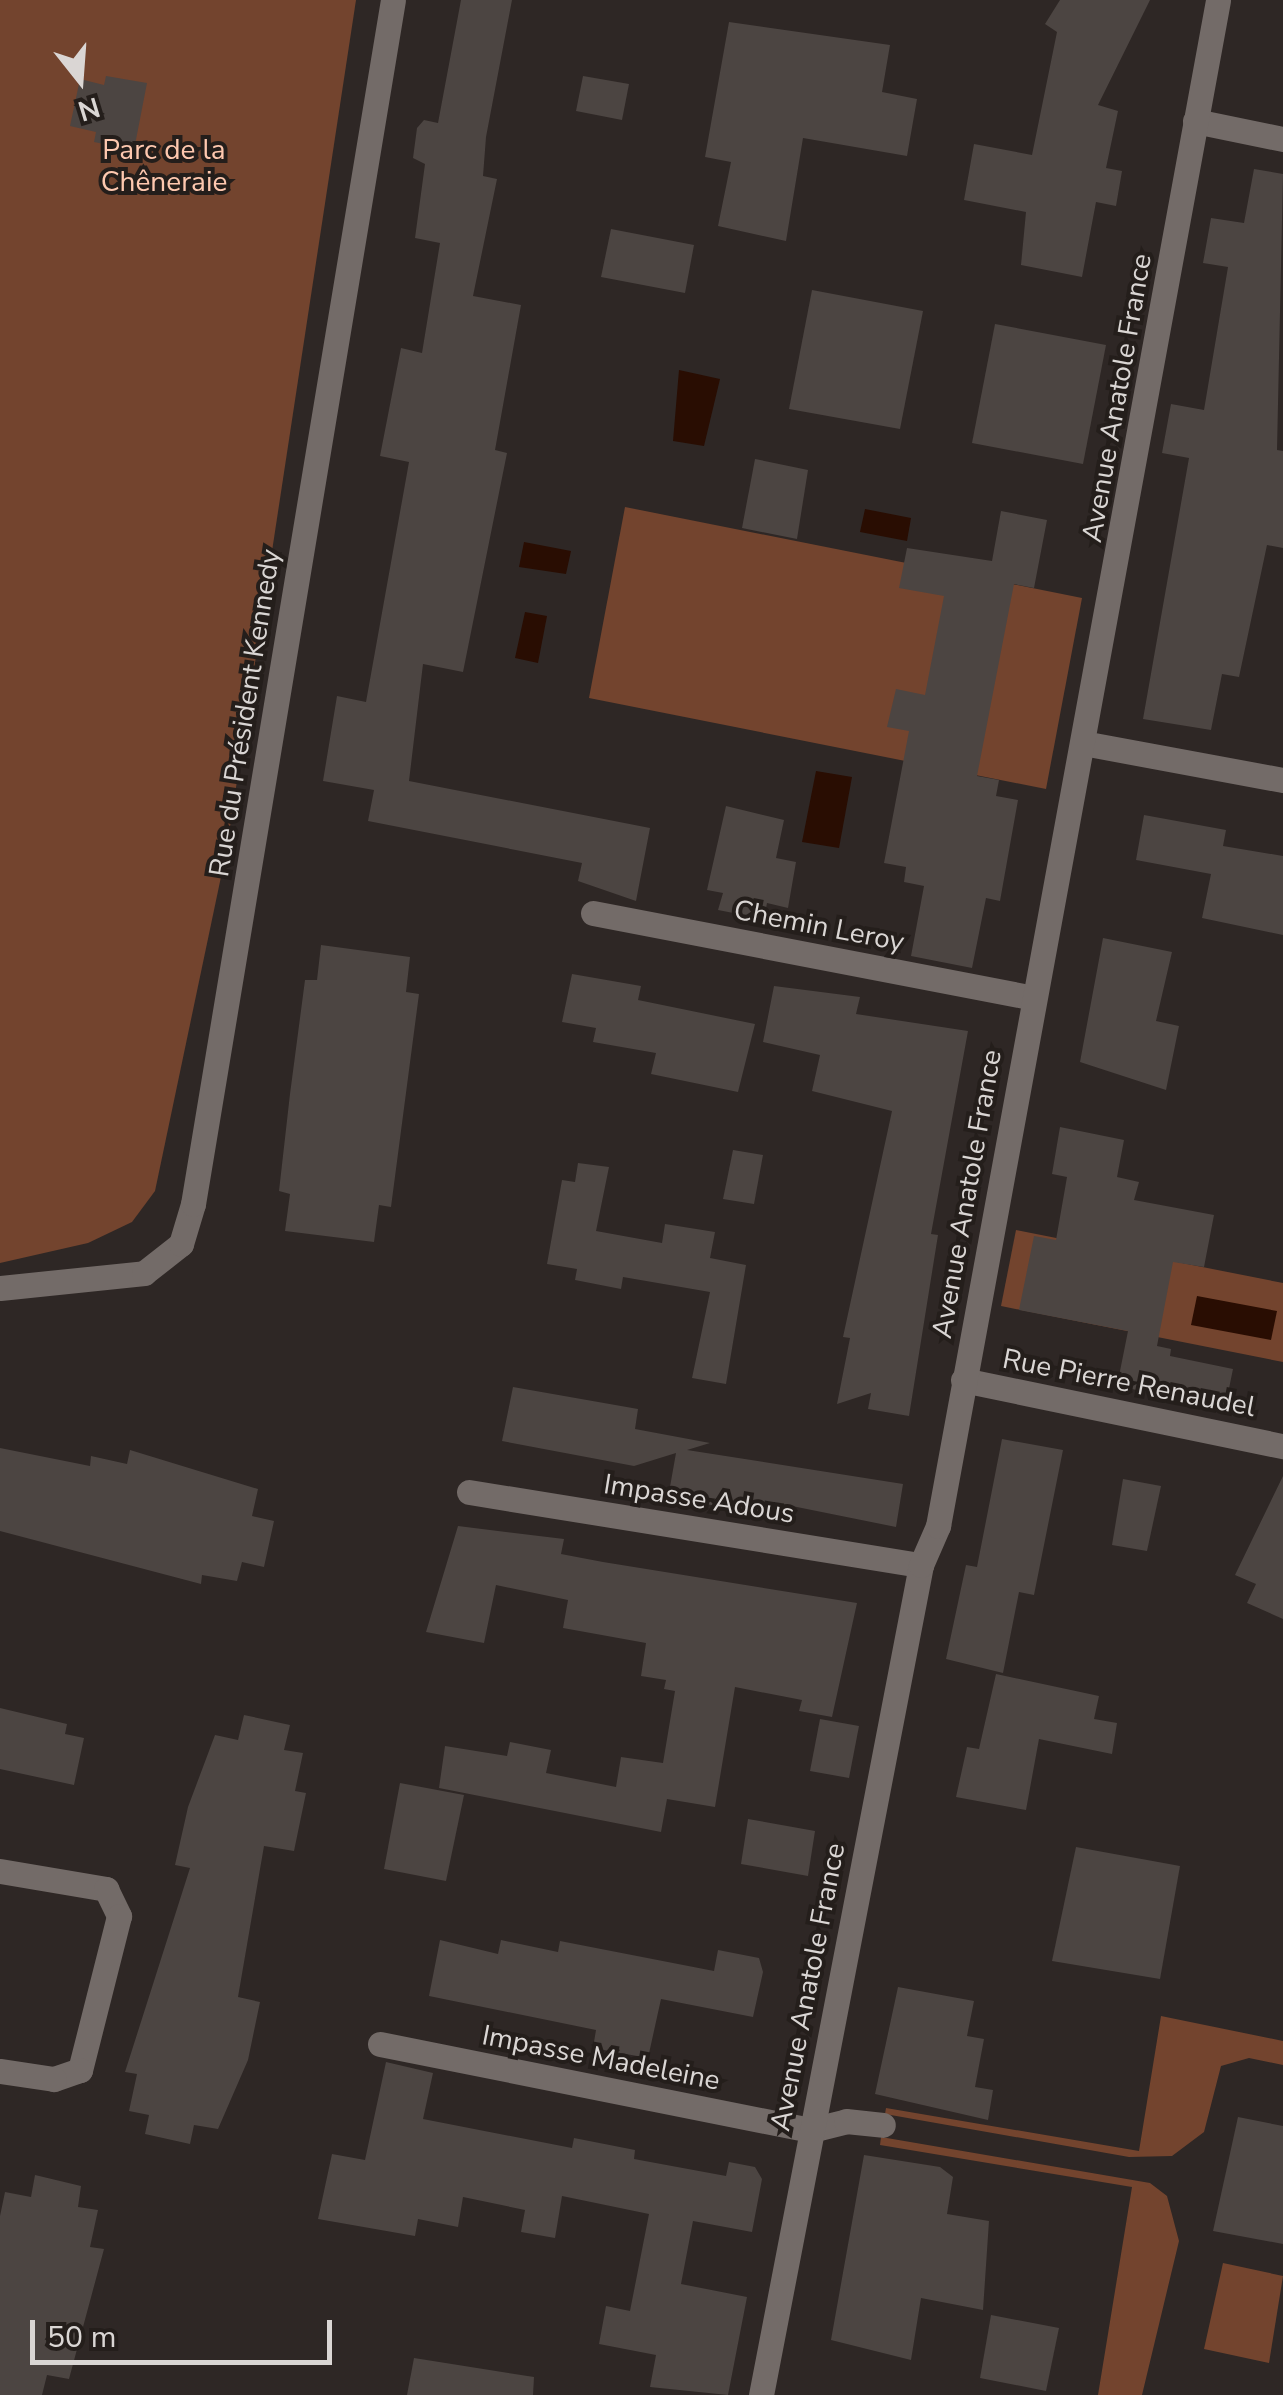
<!DOCTYPE html>
<html>
<head>
<meta charset="utf-8">
<style>
  body { margin:0 }
  #map { position:relative; width:1283px; height:2395px; overflow:hidden; background:#2e2725; font-family:"Nunito Sans",sans-serif }
  div>[style] { position:absolute }
  .green>* { inset:0; background:#73442e }
  .water>* { inset:0; background:#290d02 }
  .building>* { inset:0; background:#4c4542 }
  .minor>* { height:25px; margin:-12.5px; padding:0 12.5px; transform-origin:12.5px; border-radius:12.5px; background:#736b68 }
  span { translate:-50% -50%; white-space:nowrap; text-align:center; line-height:1.15; -webkit-text-stroke:8px #241e1b; paint-order:stroke }
  .park-label { font-size:28px; color:#fec8af }
  .street-label { font-size:28px; color:#dad6d4 }
  .north { position:absolute; left:30px; top:30px; width:100px; height:100px; -webkit-text-stroke:8px #241e1b; paint-order:stroke; rotate:163deg; font-size:28px; font-weight:700; line-height:40px; text-align:center; color:#dad6d4 }
  .north::after { content:''; display:block; margin:auto; width:35px; height:45px; background:#dad6d4; clip-path:polygon(50% 0,100% 100%,50% 72%,0 100%) }
  .scale { position:absolute; left:30px; top:2320px; width:302px; height:45px; box-sizing:border-box; border:5px solid #dad6d4; border-top:0; padding-left:12px; font-size:30px; line-height:35px; white-space:nowrap; color:#dad6d4; -webkit-text-stroke:8px #241e1b; paint-order:stroke }
</style>
</head>
<body>
<div id="map">
  <div class="green">
    <i style="clip-path:polygon(0 0,356px 0,226px 853px,155px 1191px,132px 1222px,88px 1243px,0 1263px)"></i>
    <i style="clip-path:polygon(625px 507px,1082px 598px,1046px 789px,589px 698px)"></i>
    <i style="clip-path:polygon(1016px 1230px,1283px 1283px,1283px 1362px,1001px 1306px)"></i>
    <i style="clip-path:polygon(1161px 2016px,1283px 2041px,1283px 2065px,1249px 2058px,1221px 2066px,1204px 2132px,1172px 2156px,1129px 2157px,885px 2114px,886px 2108px,1139px 2151px)"></i>
    <i style="clip-path:polygon(881px 2137px,1150px 2183px,1167px 2196px,1179px 2241px,1142px 2395px,1098px 2395px,1132px 2187px,880px 2145px)"></i>
    <i style="clip-path:polygon(1223px 2263px,1283px 2276px,1269px 2363px,1204px 2349px)"></i>
  </div>
  <div class="water">
    <i style="clip-path:polygon(679px 370px,720px 379px,704px 446px,673px 441px)"></i>
    <i style="clip-path:polygon(865px 509px,911px 518px,907px 541px,860px 532px)"></i>
    <i style="clip-path:polygon(524px 542px,571px 551px,566px 574px,519px 567px)"></i>
    <i style="clip-path:polygon(525px 612px,547px 616px,538px 663px,515px 658px)"></i>
    <i style="clip-path:polygon(816px 771px,852px 777px,839px 848px,802px 842px)"></i>
    <i style="clip-path:polygon(1197px 1296px,1277px 1311px,1271px 1340px,1191px 1325px)"></i>
  </div>
  <div class="building">
    <i style="clip-path:polygon(461px 0,512px 0,486px 137px,483px 176px,497px 179px,473px 296px,521px 305px,495px 450px,507px 453px,463px 672px,423px 664px,409px 781px,650px 828px,636px 901px,578px 881px,582px 863px,368px 821px,374px 790px,323px 781px,337px 696px,366px 702px,409px 462px,380px 456px,401px 348px,422px 353px,440px 243px,415px 238px,425px 164px,413px 158px,417px 128px,424px 120px,438px 123px)"></i>
    <i style="clip-path:polygon(1060px 0,1150px 0,1098px 105px,1118px 111px,1106px 168px,1122px 171px,1116px 206px,1096px 202px,1082px 277px,1021px 265px,1026px 212px,964px 200px,974px 144px,1032px 155px,1057px 32px,1045px 24px)"></i>
    <i style="clip-path:polygon(729px 22px,890px 45px,882px 92px,917px 99px,907px 156px,803px 138px,786px 241px,718px 226px,731px 162px,705px 157px)"></i>
    <i style="clip-path:polygon(106px 76px,147px 83px,134px 150px,94px 142px,96px 132px,70px 126px,80px 79px,104px 85px)"></i>
    <i style="clip-path:polygon(583px 76px,629px 84px,622px 120px,576px 111px)"></i>
    <i style="clip-path:polygon(1254px 169px,1283px 174px,1277px 450px,1283px 451px,1283px 548px,1267px 545px,1239px 677px,1222px 674px,1211px 730px,1143px 719px,1189px 458px,1162px 453px,1171px 404px,1204px 410px,1228px 267px,1203px 263px,1211px 218px,1244px 223px)"></i>
    <i style="clip-path:polygon(611px 229px,694px 245px,685px 293px,601px 277px)"></i>
    <i style="clip-path:polygon(812px 290px,923px 311px,900px 429px,789px 409px)"></i>
    <i style="clip-path:polygon(995px 324px,1106px 345px,1083px 464px,972px 443px)"></i>
    <i style="clip-path:polygon(755px 459px,808px 470px,797px 539px,742px 528px)"></i>
    <i style="clip-path:polygon(1001px 511px,1047px 520px,1034px 588px,1014px 584px,977px 776px,999px 780px,996px 796px,1018px 800px,1000px 901px,986px 898px,972px 968px,911px 956px,924px 886px,904px 882px,906px 867px,884px 863px,909px 731px,887px 727px,896px 689px,925px 695px,944px 596px,899px 588px,907px 548px,992px 561px)"></i>
    <i style="clip-path:polygon(726px 806px,784px 820px,776px 858px,796px 862px,788px 908px,767px 903px,764px 919px,718px 910px,723px 893px,707px 890px)"></i>
    <i style="clip-path:polygon(1144px 815px,1226px 830px,1223px 846px,1283px 856px,1283px 935px,1202px 918px,1211px 874px,1136px 860px)"></i>
    <i style="clip-path:polygon(1103px 938px,1172px 952px,1156px 1021px,1179px 1026px,1166px 1090px,1080px 1062px)"></i>
    <i style="clip-path:polygon(321px 945px,410px 957px,406px 992px,419px 994px,391px 1207px,379px 1205px,374px 1242px,285px 1231px,290px 1194px,279px 1191px,290px 1094px,305px 980px,317px 980px)"></i>
    <i style="clip-path:polygon(572px 974px,641px 986px,638px 1000px,755px 1024px,738px 1092px,651px 1074px,656px 1053px,593px 1042px,596px 1028px,562px 1022px)"></i>
    <i style="clip-path:polygon(774px 986px,860px 997px,856px 1014px,968px 1031px,931px 1234px,938px 1235px,909px 1416px,868px 1409px,871px 1393px,837px 1404px,850px 1338px,843px 1337px,892px 1111px,812px 1091px,820px 1055px,763px 1042px)"></i>
    <i style="clip-path:polygon(1060px 1127px,1124px 1140px,1117px 1177px,1139px 1182px,1134px 1200px,1214px 1215px,1204px 1267px,1173px 1262px,1157px 1346px,1171px 1349px,1170px 1356px,1233px 1369px,1225px 1408px,1117px 1386px,1128px 1331px,1019px 1310px,1034px 1236px,1056px 1240px,1067px 1177px,1052px 1174px)"></i>
    <i style="clip-path:polygon(733px 1150px,763px 1155px,754px 1204px,723px 1199px)"></i>
    <i style="clip-path:polygon(578px 1163px,609px 1167px,596px 1231px,662px 1243px,665px 1224px,715px 1232px,710px 1258px,746px 1265px,726px 1384px,692px 1378px,710px 1292px,623px 1277px,621px 1289px,575px 1280px,577px 1269px,547px 1264px,562px 1180px,575px 1182px)"></i>
    <i style="clip-path:polygon(513px 1387px,638px 1409px,635px 1429px,710px 1443px,687px 1450px,903px 1484px,896px 1527px,782px 1504px,779px 1516px,668px 1498px,676px 1453px,634px 1466px,502px 1441px)"></i>
    <i style="clip-path:polygon(1002px 1439px,1063px 1450px,1034px 1595px,1019px 1592px,1003px 1673px,946px 1659px,966px 1565px,977px 1567px)"></i>
    <i style="clip-path:polygon(0 1448px,90px 1466px,91px 1456px,127px 1464px,130px 1450px,258px 1489px,252px 1516px,274px 1521px,264px 1567px,242px 1562px,237px 1581px,202px 1575px,201px 1584px,0 1531px)"></i>
    <i style="clip-path:polygon(1283px 1476px,1283px 1619px,1247px 1603px,1256px 1584px,1235px 1575px)"></i>
    <i style="clip-path:polygon(1123px 1479px,1161px 1486px,1147px 1551px,1112px 1545px)"></i>
    <i style="clip-path:polygon(458px 1526px,564px 1539px,561px 1554px,603px 1562px,857px 1603px,832px 1717px,799px 1711px,802px 1700px,735px 1687px,715px 1807px,667px 1799px,661px 1832px,439px 1788px,445px 1746px,507px 1756px,510px 1742px,551px 1750px,546px 1773px,616px 1787px,621px 1757px,663px 1763px,675px 1691px,664px 1689px,666px 1680px,641px 1676px,646px 1643px,563px 1628px,568px 1600px,496px 1585px,484px 1643px,426px 1632px)"></i>
    <i style="clip-path:polygon(996px 1674px,1099px 1696px,1094px 1719px,1117px 1723px,1112px 1754px,1039px 1739px,1026px 1810px,956px 1797px,967px 1747px,979px 1749px)"></i>
    <i style="clip-path:polygon(0 1708px,67px 1724px,65px 1734px,84px 1738px,74px 1785px,0 1769px)"></i>
    <i style="clip-path:polygon(244px 1715px,290px 1725px,284px 1750px,303px 1753px,295px 1791px,306px 1793px,294px 1851px,264px 1846px,238px 1997px,260px 2002px,248px 2060px,218px 2129px,194px 2125px,190px 2144px,145px 2134px,149px 2115px,129px 2111px,137px 2074px,125px 2072px,190px 1868px,175px 1865px,188px 1807px,215px 1735px,238px 1740px)"></i>
    <i style="clip-path:polygon(820px 1719px,859px 1726px,849px 1778px,810px 1771px)"></i>
    <i style="clip-path:polygon(400px 1783px,464px 1795px,446px 1881px,384px 1869px)"></i>
    <i style="clip-path:polygon(748px 1819px,815px 1831px,808px 1876px,741px 1864px)"></i>
    <i style="clip-path:polygon(1076px 1847px,1180px 1866px,1160px 1979px,1052px 1961px)"></i>
    <i style="clip-path:polygon(440px 1940px,498px 1954px,501px 1940px,558px 1952px,560px 1941px,714px 1971px,718px 1950px,759px 1958px,763px 1972px,753px 2017px,661px 1999px,648px 2058px,593px 2048px,596px 2030px,429px 1996px)"></i>
    <i style="clip-path:polygon(898px 1987px,974px 2001px,967px 2036px,984px 2039px,975px 2087px,993px 2090px,988px 2120px,875px 2094px)"></i>
    <i style="clip-path:polygon(386px 2062px,433px 2073px,423px 2119px,572px 2148px,574px 2138px,635px 2150px,634px 2159px,726px 2176px,729px 2162px,755px 2167px,762px 2179px,752px 2232px,693px 2221px,681px 2284px,747px 2297px,728px 2395px,650px 2387px,656px 2355px,599px 2344px,606px 2306px,630px 2311px,649px 2214px,562px 2196px,555px 2238px,521px 2232px,525px 2210px,463px 2197px,458px 2227px,418px 2219px,415px 2236px,318px 2219px,332px 2154px,365px 2160px)"></i>
    <i style="clip-path:polygon(1238px 2117px,1283px 2126px,1283px 2244px,1213px 2231px)"></i>
    <i style="clip-path:polygon(864px 2155px,940px 2167px,953px 2177px,947px 2214px,989px 2221px,983px 2310px,921px 2298px,911px 2360px,831px 2340px)"></i>
    <i style="clip-path:polygon(35px 2175px,81px 2186px,78px 2207px,98px 2210px,90px 2247px,104px 2249px,69px 2379px,47px 2375px,42px 2395px,0 2395px,0 2216px,5px 2192px,31px 2197px)"></i>
    <i style="clip-path:polygon(991px 2315px,1059px 2328px,1046px 2391px,980px 2378px)"></i>
    <i style="clip-path:polygon(414px 2358px,534px 2377px,533px 2395px,407px 2395px)"></i>
  </div>
  <div class="minor">
    <i style="left:1195px;top:121px;width:90px;rotate:11.6deg"></i>
    <i style="left:1083px;top:743px;width:203px;rotate:10.5deg"></i>
    <i style="left:593px;top:913px;width:449px;rotate:10.9deg"></i>
    <i style="left:0;top:1288px;width:145px;rotate:-5.9deg"></i>
    <i style="left:144px;top:1273px;width:47px;rotate:-38.1deg"></i>
    <i style="left:181px;top:1244px;width:42px;rotate:-73.3deg"></i>
    <i style="left:193px;top:1204px;width:1220px;rotate:-80.57deg"></i>
    <i style="left:963px;top:1380px;width:327px;rotate:11.7deg"></i>
    <i style="left:469px;top:1492px;width:458px;rotate:9.2deg"></i>
    <i style="left:0;top:1871px;width:108px;rotate:9.6deg"></i>
    <i style="left:106px;top:1889px;width:30px;rotate:64deg"></i>
    <i style="left:119px;top:1916px;width:159px;rotate:104.2deg"></i>
    <i style="left:80px;top:2070px;width:28px;rotate:161deg"></i>
    <i style="left:54px;top:2079px;width:55px;rotate:-171.6deg"></i>
    <i style="left:380px;top:2044px;width:439px;rotate:11.3deg"></i>
    <i style="left:811px;top:2130px;width:36px;rotate:-14deg"></i>
    <i style="left:846px;top:2121px;width:37px;rotate:6deg"></i>
    <i style="left:761px;top:2395px;width:845px;rotate:-79.09deg"></i>
    <i style="left:921px;top:1565px;width:43px;rotate:-66.4deg"></i>
    <i style="left:938px;top:1526px;width:1551px;rotate:-79.6deg"></i>
  </div>
  <div class="park-label">
    <span style="left:164px;top:166px">Parc de la<br>Chêneraie</span>
  </div>
  <div class="street-label">
    <span style="left:1117px;top:398px;rotate:-80deg">Avenue Anatole France</span>
    <span style="left:245px;top:713px;rotate:-81deg">Rue du Président Kennedy</span>
    <span style="left:819px;top:926px;rotate:11deg">Chemin Leroy</span>
    <span style="left:967px;top:1194px;rotate:-80deg">Avenue Anatole France</span>
    <span style="left:1129px;top:1383px;rotate:11deg">Rue Pierre Renaudel</span>
    <span style="left:699px;top:1499px;rotate:9deg">Impasse Adous</span>
    <span style="left:808px;top:1987px;rotate:-79deg">Avenue Anatole France</span>
    <span style="left:601px;top:2058px;rotate:11deg">Impasse Madeleine</span>
  </div>
  <div class="north">N</div>
  <div class="scale">50 m</div>
</div>
</body>
</html>
